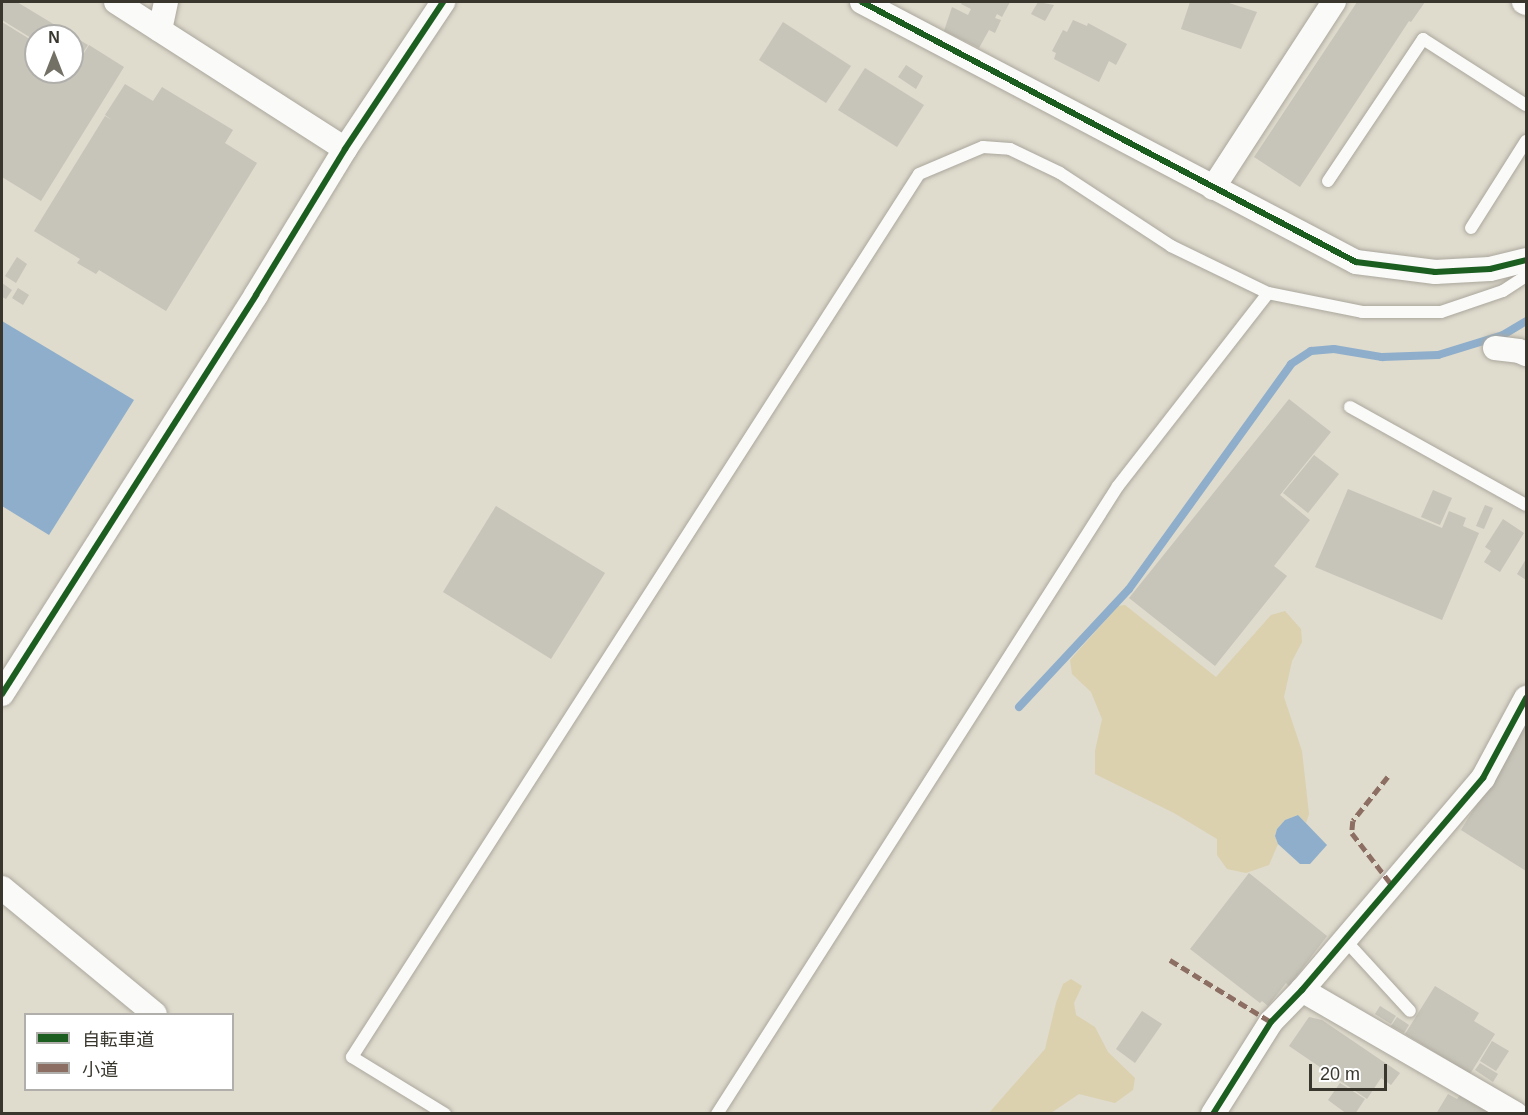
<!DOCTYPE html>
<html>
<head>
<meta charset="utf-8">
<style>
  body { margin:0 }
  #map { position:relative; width:1528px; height:1115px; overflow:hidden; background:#dfdbcd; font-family:Helvetica,"Noto Sans JP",sans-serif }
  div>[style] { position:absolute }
  .green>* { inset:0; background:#dbd1af }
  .water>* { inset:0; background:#8eaecb }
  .stream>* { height:8px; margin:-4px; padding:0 4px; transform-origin:4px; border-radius:4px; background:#8eaecb }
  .building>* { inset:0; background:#c7c4b9 }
  .roads { filter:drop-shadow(0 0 2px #aba79d) drop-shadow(0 0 2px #aba79d) }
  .lane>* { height:12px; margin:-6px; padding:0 6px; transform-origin:6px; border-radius:6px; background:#fafaf8 }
  .street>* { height:24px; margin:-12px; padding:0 12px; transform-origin:12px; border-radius:12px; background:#fafaf8 }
  .quiet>* { height:4.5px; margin-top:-2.25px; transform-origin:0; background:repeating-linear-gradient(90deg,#8d6e63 0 9px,transparent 0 13.5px) }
  .cycleway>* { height:6px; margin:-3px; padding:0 3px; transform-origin:3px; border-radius:3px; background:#1b5e20 }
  span { translate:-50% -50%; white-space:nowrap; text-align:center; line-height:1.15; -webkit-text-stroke:5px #fff; paint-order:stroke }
  .frame { position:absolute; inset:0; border:3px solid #39372d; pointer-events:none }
  .legend { position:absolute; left:24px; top:1013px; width:210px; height:78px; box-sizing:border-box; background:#fff; border:2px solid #b0afab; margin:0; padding:8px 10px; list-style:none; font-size:18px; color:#39372d }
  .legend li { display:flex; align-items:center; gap:12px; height:30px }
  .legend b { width:30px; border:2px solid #b0afab }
  .north { position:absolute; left:24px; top:24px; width:60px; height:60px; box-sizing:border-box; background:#fff; border:2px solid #b0afab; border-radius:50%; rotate:0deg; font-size:16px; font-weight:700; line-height:24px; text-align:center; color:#39372d }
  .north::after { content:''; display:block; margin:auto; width:21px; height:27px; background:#737065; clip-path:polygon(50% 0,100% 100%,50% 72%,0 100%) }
  .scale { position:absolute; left:1309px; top:1064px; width:78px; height:27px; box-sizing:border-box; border:3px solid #39372d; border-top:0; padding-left:8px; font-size:18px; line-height:21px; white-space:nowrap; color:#39372d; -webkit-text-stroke:4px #fff; paint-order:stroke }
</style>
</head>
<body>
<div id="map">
  <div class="green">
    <i style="clip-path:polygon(1125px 605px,1216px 677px,1271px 615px,1285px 611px,1301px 629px,1302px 642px,1292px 661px,1284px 697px,1302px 751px,1309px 814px,1306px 823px,1298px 815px,1285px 820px,1277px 829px,1275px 836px,1278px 844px,1269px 865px,1246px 873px,1227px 869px,1217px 855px,1217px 839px,1174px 813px,1095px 774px,1095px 751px,1102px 719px,1091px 692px,1072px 674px,1070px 660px,1118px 606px)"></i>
    <i style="clip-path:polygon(1071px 979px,1082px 986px,1074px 1003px,1076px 1015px,1095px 1027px,1108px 1052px,1135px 1078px,1133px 1090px,1115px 1103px,1079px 1094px,1051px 1113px,989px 1113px,1045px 1049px,1056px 1003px,1063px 984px)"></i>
  </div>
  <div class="water">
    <i style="clip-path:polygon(2px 321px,134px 400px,49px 535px,2px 506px)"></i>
    <i style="clip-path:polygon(1298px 815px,1327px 845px,1310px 864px,1300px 864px,1278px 844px,1275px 836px,1277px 829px,1285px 820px)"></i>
  </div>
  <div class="stream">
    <i style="left:1019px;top:707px;width:161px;rotate:-47deg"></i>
    <i style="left:1129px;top:589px;width:277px;rotate:-54.2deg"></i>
    <i style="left:1291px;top:364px;width:24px;rotate:-33deg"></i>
    <i style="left:1311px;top:351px;width:23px;rotate:-5deg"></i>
    <i style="left:1334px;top:349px;width:49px;rotate:9.5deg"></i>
    <i style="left:1382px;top:357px;width:56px;rotate:-2deg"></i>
    <i style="left:1438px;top:355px;width:68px;rotate:-17.1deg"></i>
    <i style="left:1503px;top:335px;width:27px;rotate:-31deg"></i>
  </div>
  <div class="building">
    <i style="clip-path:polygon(2px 2px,17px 2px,88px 45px,75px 65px,72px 63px,72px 36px,36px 36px,36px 41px,2px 20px)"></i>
    <i style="clip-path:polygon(962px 2px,1010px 2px,1002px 17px,997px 14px,995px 18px,1001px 20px,995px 33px,989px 30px,979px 48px,944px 31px,952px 7px,968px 15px,971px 9px,961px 4px)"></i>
    <i style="clip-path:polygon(1038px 2px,1054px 5px,1045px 21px,1031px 14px)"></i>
    <i style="clip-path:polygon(1190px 2px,1226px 2px,1257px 12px,1241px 49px,1181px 29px)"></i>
    <i style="clip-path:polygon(1357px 2px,1425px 2px,1411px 22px,1409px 21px,1300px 187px,1254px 157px)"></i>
    <i style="clip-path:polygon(1073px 20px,1087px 26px,1088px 23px,1127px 44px,1116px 65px,1109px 61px,1099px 82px,1054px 59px,1056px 53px,1052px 51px,1063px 30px,1067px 32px)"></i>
    <i style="clip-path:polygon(2px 22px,36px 43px,36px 72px,72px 72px,72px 65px,75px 67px,89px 45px,124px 67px,41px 201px,2px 177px)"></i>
    <i style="clip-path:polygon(783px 22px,851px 66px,826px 103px,759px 60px)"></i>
    <i style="clip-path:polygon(906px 65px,923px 76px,916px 89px,898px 77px)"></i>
    <i style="clip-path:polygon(865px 68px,924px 105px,897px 147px,838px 110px)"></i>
    <i style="clip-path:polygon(125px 84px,153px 101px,162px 87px,233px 130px,225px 143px,257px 163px,166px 311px,99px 270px,96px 274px,77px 263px,80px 259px,34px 231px,105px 116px,112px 120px,105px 115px)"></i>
    <i style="clip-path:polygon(17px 257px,27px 264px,16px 283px,5px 276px)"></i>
    <i style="clip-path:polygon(2px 283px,12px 290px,6px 299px,2px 297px)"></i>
    <i style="clip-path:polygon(18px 288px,29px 295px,23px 305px,12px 298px)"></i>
    <i style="clip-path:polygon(1289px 399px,1331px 432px,1280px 495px,1310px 520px,1274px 566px,1287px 576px,1215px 666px,1129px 598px)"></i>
    <i style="clip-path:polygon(1314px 455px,1339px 474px,1308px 513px,1283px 493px)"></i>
    <i style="clip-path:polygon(1348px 489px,1442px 528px,1449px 511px,1466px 518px,1463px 526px,1479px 533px,1442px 620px,1315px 567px)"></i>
    <i style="clip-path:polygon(1433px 490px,1452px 498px,1440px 525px,1421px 517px)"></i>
    <i style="clip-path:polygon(1485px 505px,1493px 508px,1484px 529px,1476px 526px)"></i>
    <i style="clip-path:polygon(496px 506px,605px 573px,551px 659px,443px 592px)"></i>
    <i style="clip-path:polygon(1503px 519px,1524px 533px,1500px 572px,1484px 562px,1491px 551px,1485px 547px)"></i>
    <i style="clip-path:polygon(1526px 559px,1526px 580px,1517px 574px)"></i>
    <i style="clip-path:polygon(1526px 723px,1526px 871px,1461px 830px)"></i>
    <i style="clip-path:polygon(1249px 873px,1327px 936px,1289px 986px,1286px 983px,1268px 1006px,1262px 1001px,1260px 1003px,1190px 949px)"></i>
    <i style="clip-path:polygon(1435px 986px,1479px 1013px,1474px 1021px,1495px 1034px,1470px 1074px,1405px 1034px)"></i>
    <i style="clip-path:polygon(1380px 1006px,1396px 1016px,1391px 1024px,1375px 1014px)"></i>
    <i style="clip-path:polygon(1142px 1011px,1162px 1024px,1135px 1063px,1116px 1049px)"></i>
    <i style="clip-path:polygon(1309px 1017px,1322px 1020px,1400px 1073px,1391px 1085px,1381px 1078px,1367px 1099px,1289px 1046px)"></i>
    <i style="clip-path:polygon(1397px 1017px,1409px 1025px,1404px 1033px,1391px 1026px)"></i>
    <i style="clip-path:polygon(1492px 1041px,1509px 1051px,1496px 1071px,1480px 1061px)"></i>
    <i style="clip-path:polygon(1480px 1063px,1498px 1074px,1493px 1082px,1475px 1070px)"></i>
    <i style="clip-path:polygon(1340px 1083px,1365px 1099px,1355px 1114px,1347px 1114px,1328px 1100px)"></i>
    <i style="clip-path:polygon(1448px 1094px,1457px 1099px,1461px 1094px,1493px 1114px,1436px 1114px)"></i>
  </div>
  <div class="roads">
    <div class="lane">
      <i style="left:1328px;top:181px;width:171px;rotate:-56.2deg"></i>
      <i style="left:1423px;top:39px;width:122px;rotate:32.7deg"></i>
      <i style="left:1471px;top:228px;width:103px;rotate:-57.7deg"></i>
      <i style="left:1350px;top:407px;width:201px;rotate:29.1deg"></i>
      <i style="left:1345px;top:940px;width:96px;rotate:47.5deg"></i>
      <i style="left:445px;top:1114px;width:109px;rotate:-148.5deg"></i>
      <i style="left:352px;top:1057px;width:1049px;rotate:-57.29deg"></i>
      <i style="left:919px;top:174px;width:69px;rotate:-22.9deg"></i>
      <i style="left:983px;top:147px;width:27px;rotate:4deg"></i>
      <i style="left:1010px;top:149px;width:55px;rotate:25.6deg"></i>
      <i style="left:1060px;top:173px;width:133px;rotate:33.3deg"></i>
      <i style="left:1171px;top:246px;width:108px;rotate:25.9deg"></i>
      <i style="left:1268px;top:293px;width:96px;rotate:11.4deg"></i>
      <i style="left:1362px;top:312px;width:79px"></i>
      <i style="left:1441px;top:312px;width:65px;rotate:-18.7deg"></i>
      <i style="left:1503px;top:291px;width:27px;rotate:-33deg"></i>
      <i style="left:717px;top:1114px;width:745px;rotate:-57.44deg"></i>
      <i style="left:1118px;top:486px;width:244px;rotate:-52.1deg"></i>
    </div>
    <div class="street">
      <i style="left:116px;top:2px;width:272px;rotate:32.7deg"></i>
      <i style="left:862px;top:2px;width:558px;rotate:27.76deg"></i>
      <i style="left:1356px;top:262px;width:80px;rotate:7.2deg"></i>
      <i style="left:1435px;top:272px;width:55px;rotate:-3.1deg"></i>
      <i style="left:1490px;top:269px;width:37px;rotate:-14deg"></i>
      <i style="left:1524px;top:2px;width:2px;rotate:27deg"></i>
      <i style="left:160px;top:30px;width:29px;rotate:-78deg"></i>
      <i style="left:1213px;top:188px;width:222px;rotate:-57deg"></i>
      <i style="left:1495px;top:348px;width:24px;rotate:7deg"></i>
      <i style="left:1519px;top:351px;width:8px;rotate:23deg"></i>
      <i style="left:2px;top:694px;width:473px;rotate:-57.5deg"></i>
      <i style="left:256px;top:295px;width:171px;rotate:-58.6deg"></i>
      <i style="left:345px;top:149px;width:177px;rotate:-56.3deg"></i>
      <i style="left:2px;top:888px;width:198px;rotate:39.5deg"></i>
      <i style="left:1302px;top:990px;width:247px;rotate:30.1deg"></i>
      <i style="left:1213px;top:1114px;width:109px;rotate:-57.8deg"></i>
      <i style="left:1271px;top:1022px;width:45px;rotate:-45.9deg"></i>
      <i style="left:1302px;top:990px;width:279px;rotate:-49.5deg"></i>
      <i style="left:1483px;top:778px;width:91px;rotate:-61.7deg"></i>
    </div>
  </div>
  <div class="quiet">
    <i style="left:1388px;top:777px;width:56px;rotate:128.5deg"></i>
    <i style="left:1353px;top:821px;width:12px;rotate:95deg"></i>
    <i style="left:1352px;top:833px;width:66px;rotate:52.4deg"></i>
    <i style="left:1170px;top:960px;width:119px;rotate:31.5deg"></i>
  </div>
  <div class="cycleway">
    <i style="left:862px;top:2px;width:558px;rotate:27.76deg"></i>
    <i style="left:1356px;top:262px;width:80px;rotate:7.2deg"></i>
    <i style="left:1435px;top:272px;width:55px;rotate:-3.1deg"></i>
    <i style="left:1490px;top:269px;width:37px;rotate:-14deg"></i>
    <i style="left:2px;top:694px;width:473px;rotate:-57.5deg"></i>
    <i style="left:256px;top:295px;width:171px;rotate:-58.6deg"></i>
    <i style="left:345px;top:149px;width:177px;rotate:-56.3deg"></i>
    <i style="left:1213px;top:1114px;width:109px;rotate:-57.8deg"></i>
    <i style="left:1271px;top:1022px;width:45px;rotate:-45.9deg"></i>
    <i style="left:1302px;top:990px;width:279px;rotate:-49.5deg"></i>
    <i style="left:1483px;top:778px;width:91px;rotate:-61.7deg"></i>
  </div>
  <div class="frame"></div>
  <ul class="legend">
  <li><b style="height:8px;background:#1b5e20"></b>自転車道</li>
  <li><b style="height:8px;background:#8d6e63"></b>小道</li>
  </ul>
  <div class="north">N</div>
  <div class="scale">20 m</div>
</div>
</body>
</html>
